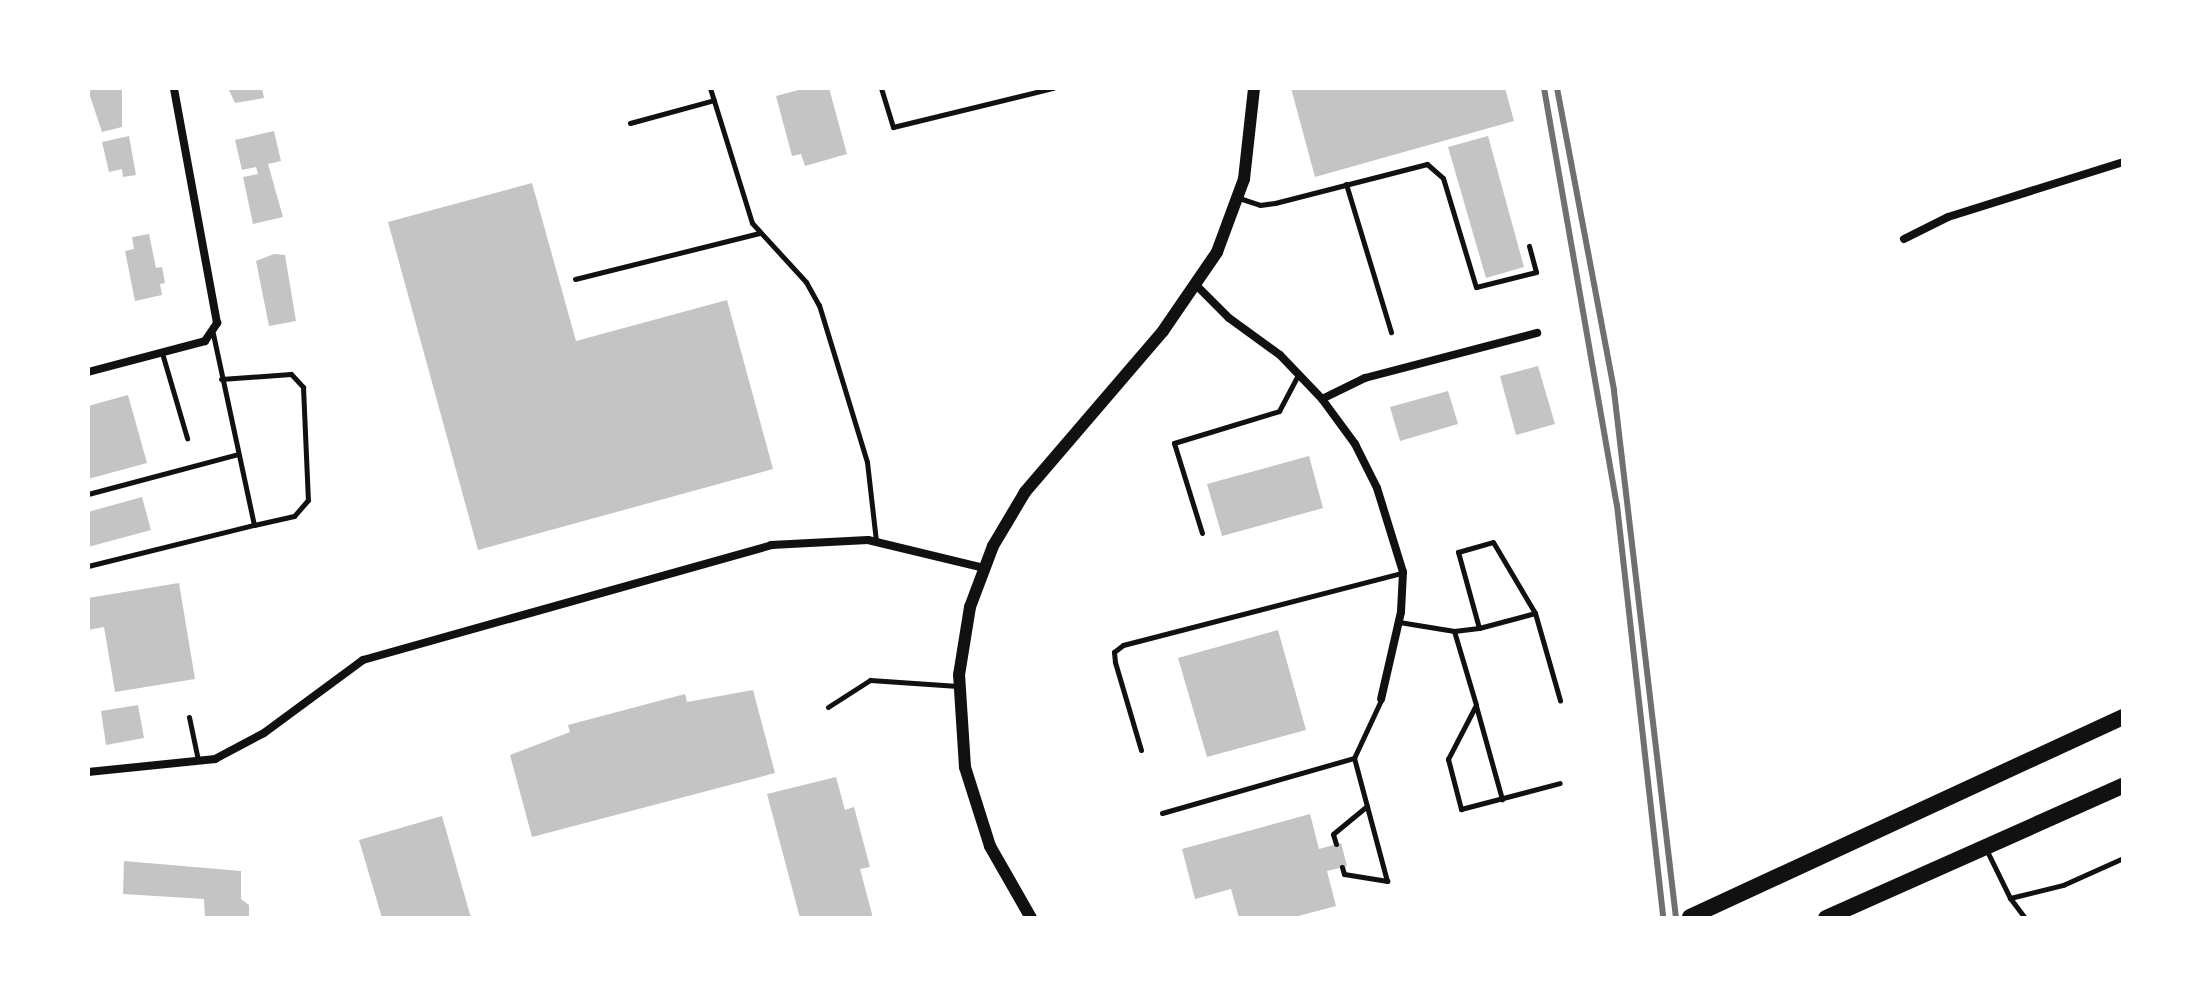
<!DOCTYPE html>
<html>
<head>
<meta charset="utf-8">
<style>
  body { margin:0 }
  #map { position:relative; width:2211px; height:1006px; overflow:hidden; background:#fff; font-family:"Roboto Condensed",sans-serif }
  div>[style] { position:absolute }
  .building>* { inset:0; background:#c4c4c4 }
  .service>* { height:5px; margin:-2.5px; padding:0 2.5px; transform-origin:2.5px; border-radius:2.5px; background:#111 }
  .minor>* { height:8px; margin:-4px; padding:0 4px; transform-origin:4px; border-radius:4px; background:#111 }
  .tertiary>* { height:12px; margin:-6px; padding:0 6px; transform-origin:6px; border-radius:6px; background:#111 }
  .trunk>* { height:16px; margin:-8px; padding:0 8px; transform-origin:8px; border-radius:8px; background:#111 }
  .rail>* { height:6px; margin:-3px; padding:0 3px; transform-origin:3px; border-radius:3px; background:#707070 }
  span { translate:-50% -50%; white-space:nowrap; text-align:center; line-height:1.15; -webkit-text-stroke:6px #fff; paint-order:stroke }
  .frame { position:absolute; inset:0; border:90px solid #fff; pointer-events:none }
</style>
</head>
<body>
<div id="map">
  <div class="building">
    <i style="clip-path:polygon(92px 88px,122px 88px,122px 127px,102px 132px,89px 93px)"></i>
    <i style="clip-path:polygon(228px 88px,262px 88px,264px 98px,235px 103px)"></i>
    <i style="clip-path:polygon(806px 88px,829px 88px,847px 154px,805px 166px,801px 154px,792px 156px,776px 96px)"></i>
    <i style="clip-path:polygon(1291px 88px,1505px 88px,1514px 121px,1315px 177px)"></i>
    <i style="clip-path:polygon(274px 131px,281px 161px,268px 164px,283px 217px,253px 224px,243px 177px,258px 174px,256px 167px,242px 170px,235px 140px)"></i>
    <i style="clip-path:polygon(129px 136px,136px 175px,123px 177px,122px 169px,109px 172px,102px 142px)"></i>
    <i style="clip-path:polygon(1488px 136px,1524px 267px,1486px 278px,1448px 147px)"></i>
    <i style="clip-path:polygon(532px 183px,576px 341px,727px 300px,773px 469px,478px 550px,388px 222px)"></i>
    <i style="clip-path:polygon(149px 234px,156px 268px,162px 267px,165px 283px,160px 284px,162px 295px,135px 301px,125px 251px,134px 249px,132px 237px)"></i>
    <i style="clip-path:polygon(274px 254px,285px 255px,296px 321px,269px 326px,256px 261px)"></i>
    <i style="clip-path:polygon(1538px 366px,1555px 424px,1516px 435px,1500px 376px)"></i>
    <i style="clip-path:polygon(1448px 391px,1458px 424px,1400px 441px,1390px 407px)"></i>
    <i style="clip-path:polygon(128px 395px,147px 463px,88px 479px,88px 406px)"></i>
    <i style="clip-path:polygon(1309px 456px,1323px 508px,1222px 536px,1207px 484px)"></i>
    <i style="clip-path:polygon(142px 497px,151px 530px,88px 547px,88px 512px)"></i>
    <i style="clip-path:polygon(179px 583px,195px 679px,115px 692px,104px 627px,88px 630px,88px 598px)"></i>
    <i style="clip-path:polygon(1278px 630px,1306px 730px,1207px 757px,1178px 658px)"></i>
    <i style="clip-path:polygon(753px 690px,775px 773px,532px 837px,510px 755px,570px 732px,568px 725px,685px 694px,687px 702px)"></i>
    <i style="clip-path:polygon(138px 705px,144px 738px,106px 745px,101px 711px)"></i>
    <i style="clip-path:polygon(836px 777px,845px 810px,854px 807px,870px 867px,860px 869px,873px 918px,800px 918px,767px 794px)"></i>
    <i style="clip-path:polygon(1310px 814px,1319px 849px,1341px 843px,1347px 866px,1327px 871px,1336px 906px,1291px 918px,1239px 918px,1231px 889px,1195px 899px,1182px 849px)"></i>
    <i style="clip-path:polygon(442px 816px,471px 918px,382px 918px,359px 840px)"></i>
    <i style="clip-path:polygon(124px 861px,241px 871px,241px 899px,249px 905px,249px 918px,205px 918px,204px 899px,123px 894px)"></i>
  </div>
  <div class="service">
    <i style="left:710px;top:88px;width:141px;rotate:72.7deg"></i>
    <i style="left:752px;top:223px;width:80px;rotate:47.5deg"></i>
    <i style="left:806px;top:282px;width:26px;rotate:61deg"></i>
    <i style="left:819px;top:305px;width:164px;rotate:73deg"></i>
    <i style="left:867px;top:462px;width:80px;rotate:83.5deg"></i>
    <i style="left:881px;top:88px;width:41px;rotate:72.9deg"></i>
    <i style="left:893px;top:127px;width:165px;rotate:-13.7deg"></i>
    <i style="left:630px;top:123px;width:87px;rotate:-15.3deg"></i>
    <i style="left:1346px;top:184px;width:155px;rotate:73.1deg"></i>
    <i style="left:1239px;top:198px;width:22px;rotate:18deg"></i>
    <i style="left:1260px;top:205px;width:15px;rotate:-8deg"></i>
    <i style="left:1275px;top:203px;width:157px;rotate:-14.4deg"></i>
    <i style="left:1427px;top:164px;width:21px;rotate:41deg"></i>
    <i style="left:1443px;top:178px;width:114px;rotate:73.2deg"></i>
    <i style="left:1476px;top:287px;width:62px;rotate:-14deg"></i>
    <i style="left:1536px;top:272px;width:27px;rotate:-105deg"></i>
    <i style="left:575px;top:279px;width:190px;rotate:-14deg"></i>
    <i style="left:162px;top:353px;width:89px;rotate:73.6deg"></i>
    <i style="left:221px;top:379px;width:70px;rotate:-4.1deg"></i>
    <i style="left:291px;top:374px;width:18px;rotate:47deg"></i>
    <i style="left:303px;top:387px;width:113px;rotate:87.5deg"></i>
    <i style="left:308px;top:500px;width:21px;rotate:131deg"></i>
    <i style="left:294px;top:516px;width:41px;rotate:167.3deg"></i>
    <i style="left:88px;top:494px;width:155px;rotate:-14.9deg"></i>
    <i style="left:1202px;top:533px;width:94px;rotate:-107.3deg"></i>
    <i style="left:1174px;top:443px;width:110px;rotate:-16.9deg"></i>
    <i style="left:1279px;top:411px;width:41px;rotate:-62.2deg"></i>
    <i style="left:88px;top:566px;width:171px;rotate:-13.9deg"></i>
    <i style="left:254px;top:525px;width:196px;rotate:-102.1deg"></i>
    <i style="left:1399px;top:622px;width:56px;rotate:9.3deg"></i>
    <i style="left:1454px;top:631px;width:25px;rotate:-7deg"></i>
    <i style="left:1479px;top:628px;width:79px;rotate:-105.4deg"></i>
    <i style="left:1458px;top:552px;width:36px;rotate:-16deg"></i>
    <i style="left:1493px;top:542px;width:82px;rotate:59.4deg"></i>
    <i style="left:1535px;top:613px;width:91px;rotate:74deg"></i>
    <i style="left:1479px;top:628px;width:58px;rotate:-15deg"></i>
    <i style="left:1454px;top:631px;width:77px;rotate:73.4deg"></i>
    <i style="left:1476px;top:705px;width:61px;rotate:117.4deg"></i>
    <i style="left:1448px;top:759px;width:52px;rotate:75.4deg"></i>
    <i style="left:1461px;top:809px;width:102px;rotate:-14.7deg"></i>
    <i style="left:1476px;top:706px;width:97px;rotate:74.4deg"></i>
    <i style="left:828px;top:707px;width:50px;rotate:-32.7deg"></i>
    <i style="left:870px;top:680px;width:88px;rotate:3.9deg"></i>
    <i style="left:189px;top:717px;width:44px;rotate:78.2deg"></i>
    <i style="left:1141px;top:750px;width:92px;rotate:-106.5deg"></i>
    <i style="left:1115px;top:662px;width:10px;rotate:-96deg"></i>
    <i style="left:1114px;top:652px;width:11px;rotate:-38deg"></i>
    <i style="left:1123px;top:645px;width:288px;rotate:-14.5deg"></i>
    <i style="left:1162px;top:813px;width:200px;rotate:-16deg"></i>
    <i style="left:1354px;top:758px;width:64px;rotate:-65deg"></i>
    <i style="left:1336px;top:844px;width:10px;rotate:-107deg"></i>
    <i style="left:1333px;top:834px;width:44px;rotate:-39.5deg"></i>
    <i style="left:1986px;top:849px;width:55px;rotate:63.9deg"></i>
    <i style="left:2010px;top:898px;width:55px;rotate:-13.8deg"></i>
    <i style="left:2063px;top:885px;width:66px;rotate:-24.2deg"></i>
    <i style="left:1342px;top:867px;width:7px;rotate:74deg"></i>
    <i style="left:1344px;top:874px;width:44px;rotate:9.2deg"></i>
    <i style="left:1387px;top:881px;width:127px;rotate:-105deg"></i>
    <i style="left:2010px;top:898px;width:25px;rotate:53deg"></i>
  </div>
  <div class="minor">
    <i style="left:1904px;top:239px;width:49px;rotate:-26.6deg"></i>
    <i style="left:1948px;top:217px;width:183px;rotate:-17.4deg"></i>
    <i style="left:1197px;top:286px;width:45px;rotate:45deg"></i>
    <i style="left:1229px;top:318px;width:63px;rotate:36deg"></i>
    <i style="left:1280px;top:355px;width:61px;rotate:46.3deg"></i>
    <i style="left:1322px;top:399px;width:56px;rotate:53.7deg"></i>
    <i style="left:1355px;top:444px;width:49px;rotate:63.4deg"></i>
    <i style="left:1377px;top:488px;width:88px;rotate:72.8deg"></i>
    <i style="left:1403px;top:572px;width:40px;rotate:92.9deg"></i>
    <i style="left:1401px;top:612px;width:89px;rotate:102.9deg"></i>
    <i style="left:88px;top:372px;width:121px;rotate:-14.8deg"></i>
    <i style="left:205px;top:341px;width:22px;rotate:-56deg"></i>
    <i style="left:217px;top:323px;width:239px;rotate:-100.4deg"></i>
    <i style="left:1322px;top:399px;width:48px;rotate:-26deg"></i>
    <i style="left:1365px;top:378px;width:178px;rotate:-14.7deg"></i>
    <i style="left:88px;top:772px;width:128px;rotate:-5.8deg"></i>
    <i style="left:215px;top:759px;width:55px;rotate:-28deg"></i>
    <i style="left:264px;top:733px;width:123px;rotate:-36.4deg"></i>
    <i style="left:363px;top:660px;width:424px;rotate:-15.7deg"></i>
    <i style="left:771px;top:545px;width:97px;rotate:-3deg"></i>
    <i style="left:868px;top:540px;width:119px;rotate:13.6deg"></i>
  </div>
  <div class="tertiary">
    <i style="left:1031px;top:918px;width:83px;rotate:-119.7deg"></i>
    <i style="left:990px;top:846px;width:83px;rotate:-107.6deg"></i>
    <i style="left:965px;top:767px;width:92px;rotate:-93.7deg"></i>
    <i style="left:959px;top:675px;width:69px;rotate:-80.8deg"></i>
    <i style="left:970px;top:607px;width:65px;rotate:-69.3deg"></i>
    <i style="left:993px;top:546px;width:63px;rotate:-59.3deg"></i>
    <i style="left:1025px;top:492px;width:212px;rotate:-49.4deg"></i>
    <i style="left:1163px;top:331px;width:96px;rotate:-55.6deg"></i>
    <i style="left:1217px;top:252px;width:78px;rotate:-69.7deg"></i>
    <i style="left:1244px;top:179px;width:92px;rotate:-83.7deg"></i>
  </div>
  <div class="trunk">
    <i style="left:1690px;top:917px;width:477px;rotate:-24.8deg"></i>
    <i style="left:1826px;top:918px;width:325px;rotate:-24deg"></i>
  </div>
  <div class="rail">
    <i style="left:1544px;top:88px;width:423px;rotate:80.1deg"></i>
    <i style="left:1617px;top:505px;width:416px;rotate:83.6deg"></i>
    <i style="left:1557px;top:88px;width:308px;rotate:79.3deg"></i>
    <i style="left:1614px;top:391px;width:531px;rotate:83.29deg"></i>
  </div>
  <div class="frame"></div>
</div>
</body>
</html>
